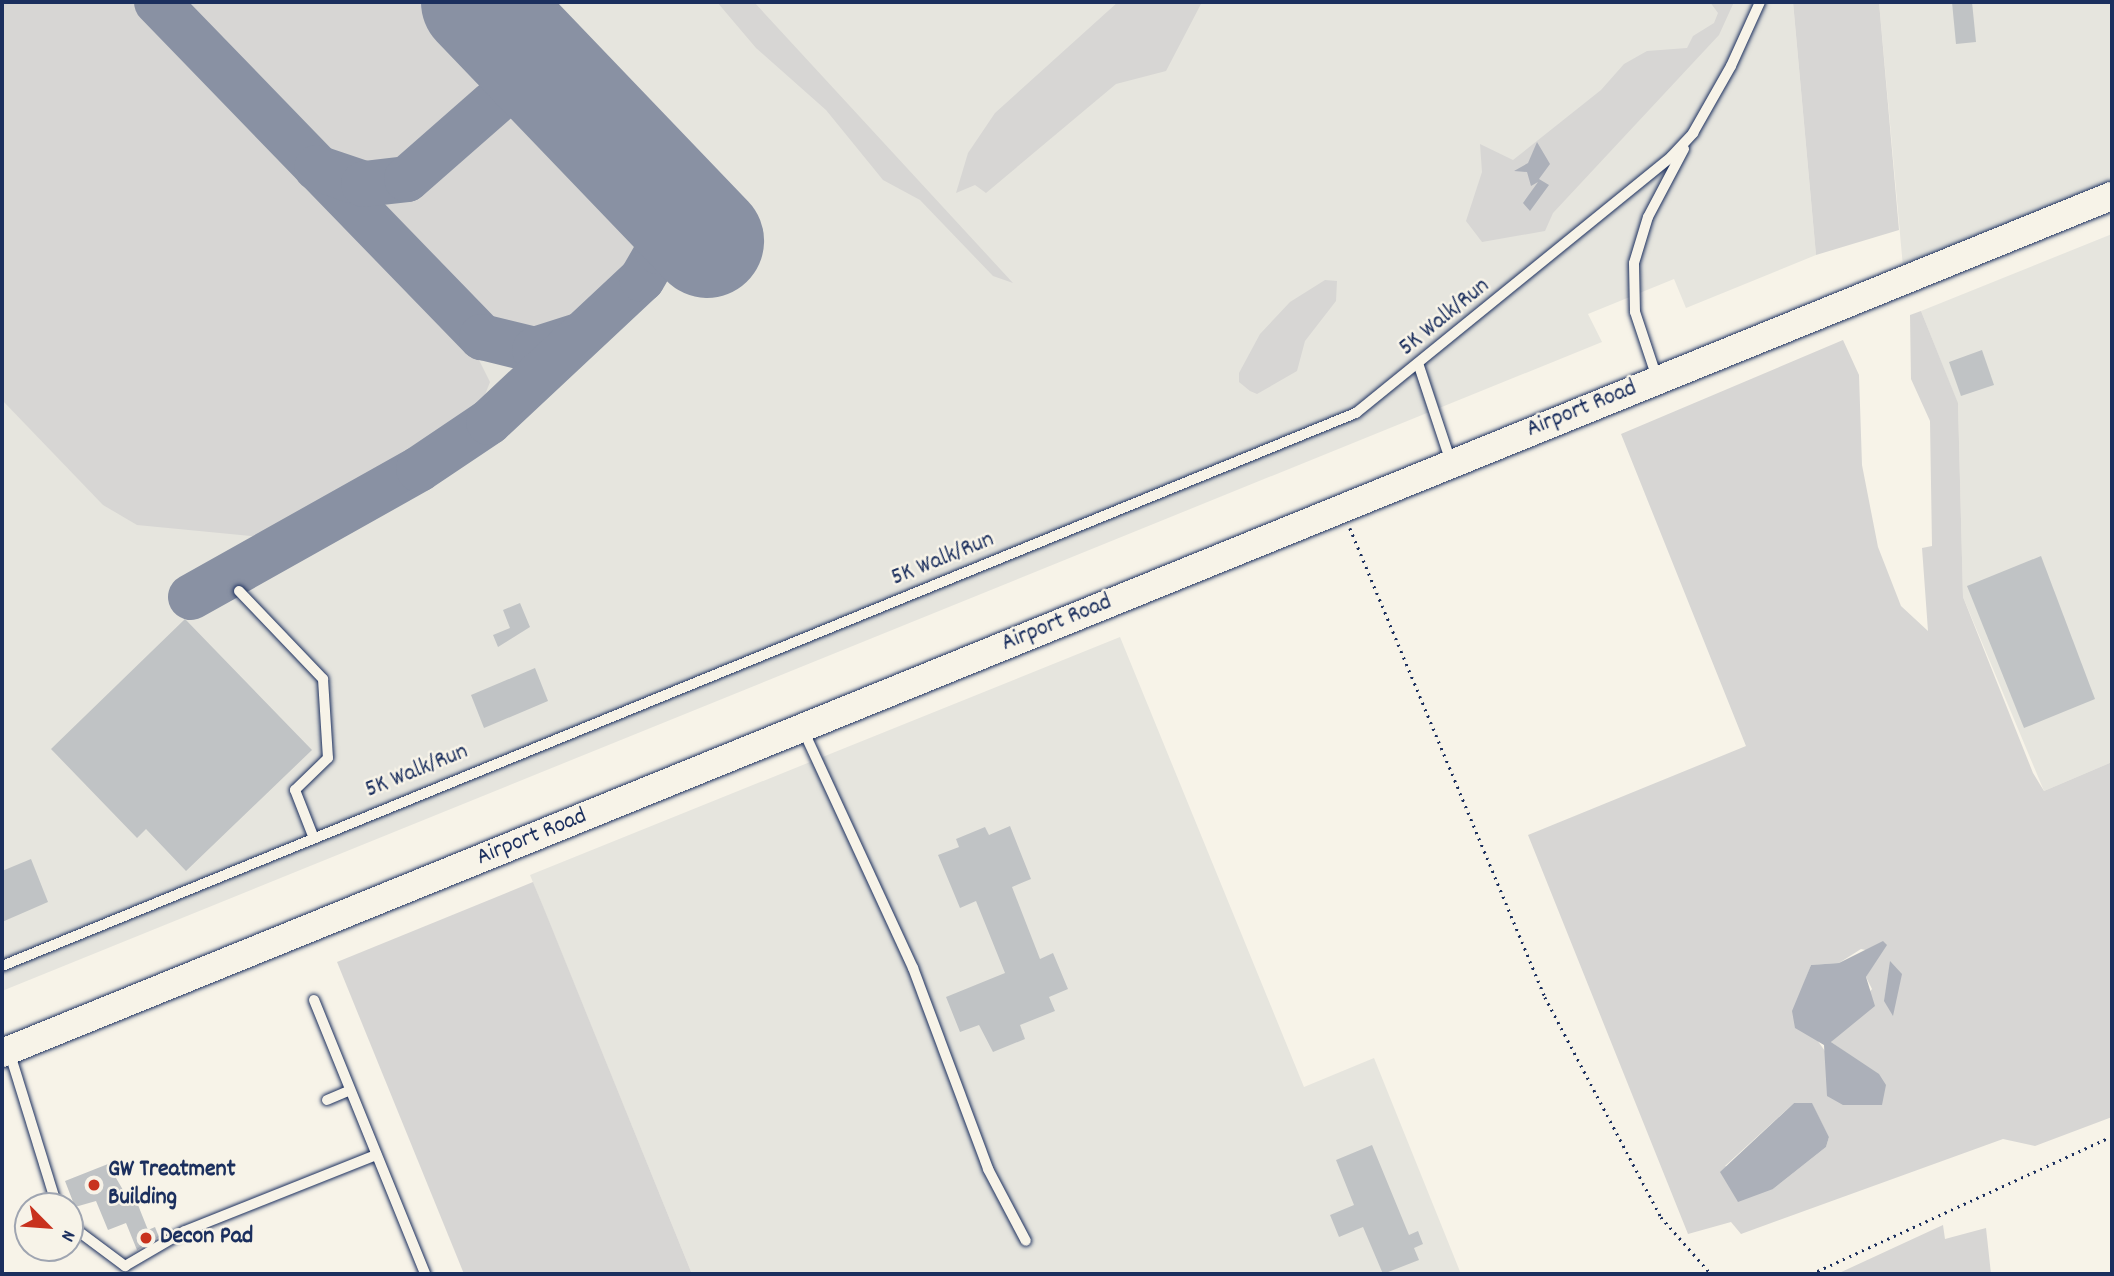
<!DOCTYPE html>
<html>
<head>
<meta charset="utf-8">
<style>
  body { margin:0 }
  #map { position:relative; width:2114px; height:1276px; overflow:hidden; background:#f7f3e8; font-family:Dekko,sans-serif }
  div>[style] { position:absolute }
  .built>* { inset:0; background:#e6e5de }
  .green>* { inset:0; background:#d7d6d4 }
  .water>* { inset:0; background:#acb0b9 }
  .taxiway>* { height:46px; margin:-23px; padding:0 23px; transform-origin:23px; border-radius:23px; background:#8991a3 }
  .runway>* { height:114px; margin:-57px; padding:0 57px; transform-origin:57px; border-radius:57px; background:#8991a3 }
  .building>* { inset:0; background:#c0c3c5 }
  .path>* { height:2.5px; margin-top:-1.25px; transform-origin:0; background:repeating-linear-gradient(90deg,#1b2f5e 0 2px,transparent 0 7px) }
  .roads { filter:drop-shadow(0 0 2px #1b2f5e) drop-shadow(0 0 2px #1b2f5e) }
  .lane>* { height:10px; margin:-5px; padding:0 5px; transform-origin:5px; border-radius:5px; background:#f7f3e8 }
  .secondary>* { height:28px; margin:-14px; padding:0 14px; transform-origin:14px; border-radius:14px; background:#f7f3e8 }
  .dots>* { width:19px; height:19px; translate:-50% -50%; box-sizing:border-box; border:4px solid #f7f3e8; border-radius:50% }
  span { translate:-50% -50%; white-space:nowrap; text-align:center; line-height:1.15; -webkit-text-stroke:5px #f7f3e8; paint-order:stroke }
  .street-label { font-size:24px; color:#1b2f5e }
  .poi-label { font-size:24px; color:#1b2f5e; font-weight:700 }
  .left { translate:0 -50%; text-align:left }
  .frame { position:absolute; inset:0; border:4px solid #1b2f5e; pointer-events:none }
  .north { position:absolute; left:14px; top:1192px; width:70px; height:70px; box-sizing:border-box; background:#f7f3e8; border:2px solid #9fa5b1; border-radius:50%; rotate:115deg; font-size:19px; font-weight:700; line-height:28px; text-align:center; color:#1b2f5e }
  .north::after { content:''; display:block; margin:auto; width:24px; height:32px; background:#c8321e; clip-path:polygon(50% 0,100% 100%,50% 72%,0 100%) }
</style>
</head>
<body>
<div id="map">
  <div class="built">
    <i style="clip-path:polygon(2px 2px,1793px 2px,1816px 255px,1686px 308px,1674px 279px,1588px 314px,1602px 342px,2px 991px)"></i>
    <i style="clip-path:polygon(1879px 2px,2112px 2px,2112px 181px,1903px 267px)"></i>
    <i style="clip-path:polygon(2112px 234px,2112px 762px,2044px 791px,1963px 597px,1958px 404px,1921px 311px)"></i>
    <i style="clip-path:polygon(1120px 637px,1304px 1087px,1374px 1058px,1461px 1274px,692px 1274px,530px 875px)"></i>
  </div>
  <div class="green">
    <i style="clip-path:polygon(2px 2px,136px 2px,477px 356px,490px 382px,479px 410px,288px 527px,260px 537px,137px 525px,103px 505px,2px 400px)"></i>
    <i style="clip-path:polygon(180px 2px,424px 2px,473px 53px,481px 74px,475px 95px,413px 154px,393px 167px,352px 167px,327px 154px)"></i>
    <i style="clip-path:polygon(717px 2px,754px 2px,1013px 283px,993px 276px,920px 200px,883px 180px,826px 110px,756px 48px)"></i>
    <i style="clip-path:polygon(1118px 2px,1202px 2px,1166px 71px,1116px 84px,986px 193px,975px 185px,956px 193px,968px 153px,995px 113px)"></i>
    <i style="clip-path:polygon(1710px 2px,1734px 2px,1719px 35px,1553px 213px,1545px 231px,1482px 242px,1466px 221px,1482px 172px,1480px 144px,1513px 160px,1601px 90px,1624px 64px,1647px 51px,1687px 48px,1693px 36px,1714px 23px,1718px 13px)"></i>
    <i style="clip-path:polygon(1793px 2px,1879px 2px,1899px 230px,1816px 255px)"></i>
    <i style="clip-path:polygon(502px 117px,539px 122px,642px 235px,641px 254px,630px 271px,573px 322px,552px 332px,510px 332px,486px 322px,368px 200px,422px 189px)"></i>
    <i style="clip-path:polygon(1325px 280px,1337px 281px,1336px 301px,1305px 341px,1297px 371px,1257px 394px,1250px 391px,1239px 382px,1239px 373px,1260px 334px,1290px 302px)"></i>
    <i style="clip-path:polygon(evenodd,1921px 311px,1958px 403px,1963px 597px,2033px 773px,2044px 791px,2112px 762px,2112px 1117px,2035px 1146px,2003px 1139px,1741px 1234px,1731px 1222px,1688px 1234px,1528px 835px,1746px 746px,1621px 434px,1843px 340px,1859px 375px,1862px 465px,1878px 547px,1901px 606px,1928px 631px,1922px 548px,1932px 546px,1930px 421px,1911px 379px,1910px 315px,1921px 311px,1861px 949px,1879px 953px,1866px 977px,1872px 989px,1831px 1042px,1848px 1054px,1827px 1054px,1815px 1037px,1795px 1027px,1803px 986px,1811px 965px,1839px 963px,1861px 949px,1921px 311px,1794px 1103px,1812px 1104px,1829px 1137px,1826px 1147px,1773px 1189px,1725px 1166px,1794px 1103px)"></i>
    <i style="clip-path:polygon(533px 882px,545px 911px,692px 1274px,464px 1274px,337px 962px)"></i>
    <i style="clip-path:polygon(1943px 1225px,1945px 1239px,1986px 1228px,1991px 1274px,1837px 1274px)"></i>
  </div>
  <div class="water">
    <i style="clip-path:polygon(1537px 142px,1550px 164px,1539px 179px,1549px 185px,1530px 211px,1523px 203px,1538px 182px,1531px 186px,1527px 172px,1514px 171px,1528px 163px)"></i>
    <i style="clip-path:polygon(1883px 941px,1887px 945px,1866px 977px,1875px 1006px,1831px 1042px,1879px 1074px,1886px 1085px,1882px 1105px,1843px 1105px,1827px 1096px,1824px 1045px,1795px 1028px,1792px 1011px,1811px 965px,1839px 963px)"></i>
    <i style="clip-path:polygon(1890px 961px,1902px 974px,1893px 1016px,1884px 1001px)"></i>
    <i style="clip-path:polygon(1794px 1103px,1812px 1103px,1829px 1137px,1826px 1147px,1773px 1189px,1738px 1202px,1720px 1172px)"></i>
  </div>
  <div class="taxiway">
    <i style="left:157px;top:2px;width:467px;rotate:45.9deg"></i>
    <i style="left:482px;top:337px;width:55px;rotate:13.8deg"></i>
    <i style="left:535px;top:350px;width:46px;rotate:-17.7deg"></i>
    <i style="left:317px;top:168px;width:50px;rotate:18.8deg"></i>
    <i style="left:364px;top:184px;width:43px;rotate:-6.6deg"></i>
    <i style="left:407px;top:179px;width:174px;rotate:-41.3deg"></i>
    <i style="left:191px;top:597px;width:261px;rotate:-29.3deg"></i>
    <i style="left:419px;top:469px;width:84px;rotate:-33.9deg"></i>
    <i style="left:489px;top:422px;width:209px;rotate:-43.1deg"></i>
    <i style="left:642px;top:279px;width:32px;rotate:-60deg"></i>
    <i style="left:658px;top:251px;width:53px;rotate:-80.2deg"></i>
  </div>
  <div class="runway">
    <i style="left:478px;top:2px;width:331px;rotate:46.2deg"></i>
  </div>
  <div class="building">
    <i style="clip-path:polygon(1952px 2px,1972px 2px,1976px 42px,1956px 44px)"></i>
    <i style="clip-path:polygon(1982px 350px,1994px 385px,1961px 396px,1949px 362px)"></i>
    <i style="clip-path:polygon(2041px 556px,2095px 699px,2024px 728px,1967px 586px)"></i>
    <i style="clip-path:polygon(520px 603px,530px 627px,498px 647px,493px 635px,510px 628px,503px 610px)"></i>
    <i style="clip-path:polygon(185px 619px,312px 750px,186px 871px,146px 829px,137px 838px,51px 749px)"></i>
    <i style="clip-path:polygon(535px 668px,548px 701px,484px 728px,471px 695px)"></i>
    <i style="clip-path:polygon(1010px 826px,1031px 879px,1012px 887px,1040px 959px,1053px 953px,1068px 989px,1049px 997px,1055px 1011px,1020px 1025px,1025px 1039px,993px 1052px,979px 1025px,960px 1032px,946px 997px,1005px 973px,976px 901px,960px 908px,938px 855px,959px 847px,956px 839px,985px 827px,989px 835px)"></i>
    <i style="clip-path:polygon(31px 859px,48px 902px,2px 922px,2px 871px)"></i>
    <i style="clip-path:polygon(1372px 1145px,1409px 1235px,1418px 1231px,1423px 1244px,1414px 1248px,1419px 1260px,1383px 1274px,1363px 1227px,1339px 1237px,1330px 1215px,1354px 1205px,1336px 1160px)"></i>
    <i style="clip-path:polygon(108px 1164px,127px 1197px,134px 1195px,148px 1230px,155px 1227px,159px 1237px,137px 1250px,126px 1223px,108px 1230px,96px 1201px,75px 1207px,65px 1181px)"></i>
  </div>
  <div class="path">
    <i style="left:1350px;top:528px;width:508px;rotate:67.42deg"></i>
    <i style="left:1545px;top:997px;width:249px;rotate:62.2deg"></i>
    <i style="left:1661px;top:1217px;width:76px;rotate:48.7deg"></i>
    <i style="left:1811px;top:1274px;width:331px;rotate:-24.6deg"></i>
  </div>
  <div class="roads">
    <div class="lane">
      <i style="left:1419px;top:366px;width:101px;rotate:71.6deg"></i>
      <i style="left:1657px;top:378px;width:70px;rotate:-108.4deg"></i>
      <i style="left:1635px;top:312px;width:49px;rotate:-91.2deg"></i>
      <i style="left:1634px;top:263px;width:48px;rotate:-73.1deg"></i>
      <i style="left:1648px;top:217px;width:77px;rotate:-62.1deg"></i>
      <i style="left:239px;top:591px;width:122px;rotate:46.3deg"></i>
      <i style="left:323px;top:679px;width:79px;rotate:86.4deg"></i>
      <i style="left:328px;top:758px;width:46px;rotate:135.9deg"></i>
      <i style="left:295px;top:790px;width:49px;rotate:68.6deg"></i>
      <i style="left:804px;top:732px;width:260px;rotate:65.2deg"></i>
      <i style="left:913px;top:968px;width:215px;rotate:69.5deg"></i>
      <i style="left:988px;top:1169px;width:81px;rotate:62.2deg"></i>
      <i style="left:2px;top:966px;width:1463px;rotate:-22.22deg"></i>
      <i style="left:1356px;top:413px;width:406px;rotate:-39.1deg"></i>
      <i style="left:1671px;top:157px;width:33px;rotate:-47deg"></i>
      <i style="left:1693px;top:133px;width:77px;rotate:-60.4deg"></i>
      <i style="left:1731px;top:66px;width:70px;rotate:-65.6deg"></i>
      <i style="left:314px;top:1000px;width:296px;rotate:67.9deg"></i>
      <i style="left:10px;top:1054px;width:159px;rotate:72.8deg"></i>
      <i style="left:327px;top:1100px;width:25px;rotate:-23deg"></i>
      <i style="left:70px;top:1225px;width:69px;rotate:36.7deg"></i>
      <i style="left:125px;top:1266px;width:69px;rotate:-30.3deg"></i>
      <i style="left:185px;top:1231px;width:206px;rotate:-21.7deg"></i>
    </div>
    <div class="secondary">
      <i style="left:2px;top:1053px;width:2277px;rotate:-22.11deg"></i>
    </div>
  </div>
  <div class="dots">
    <i style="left:94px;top:1185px;background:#c8321e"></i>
    <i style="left:146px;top:1238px;background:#c8321e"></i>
  </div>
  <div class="street-label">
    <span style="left:1445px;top:318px;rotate:-39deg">5K Walk/Run</span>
    <span style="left:1582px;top:410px;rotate:-22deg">Airport Road</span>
    <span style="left:943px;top:560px;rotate:-22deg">5K Walk/Run</span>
    <span style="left:1057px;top:624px;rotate:-22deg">Airport Road</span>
    <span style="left:417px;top:772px;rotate:-22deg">5K Walk/Run</span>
    <span style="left:532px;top:838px;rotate:-22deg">Airport Road</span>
  </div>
  <div class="poi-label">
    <span class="left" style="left:108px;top:1185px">GW Treatment<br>Building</span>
    <span class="left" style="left:160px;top:1238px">Decon Pad</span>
  </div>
  <div class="frame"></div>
  <div class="north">N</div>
</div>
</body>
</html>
